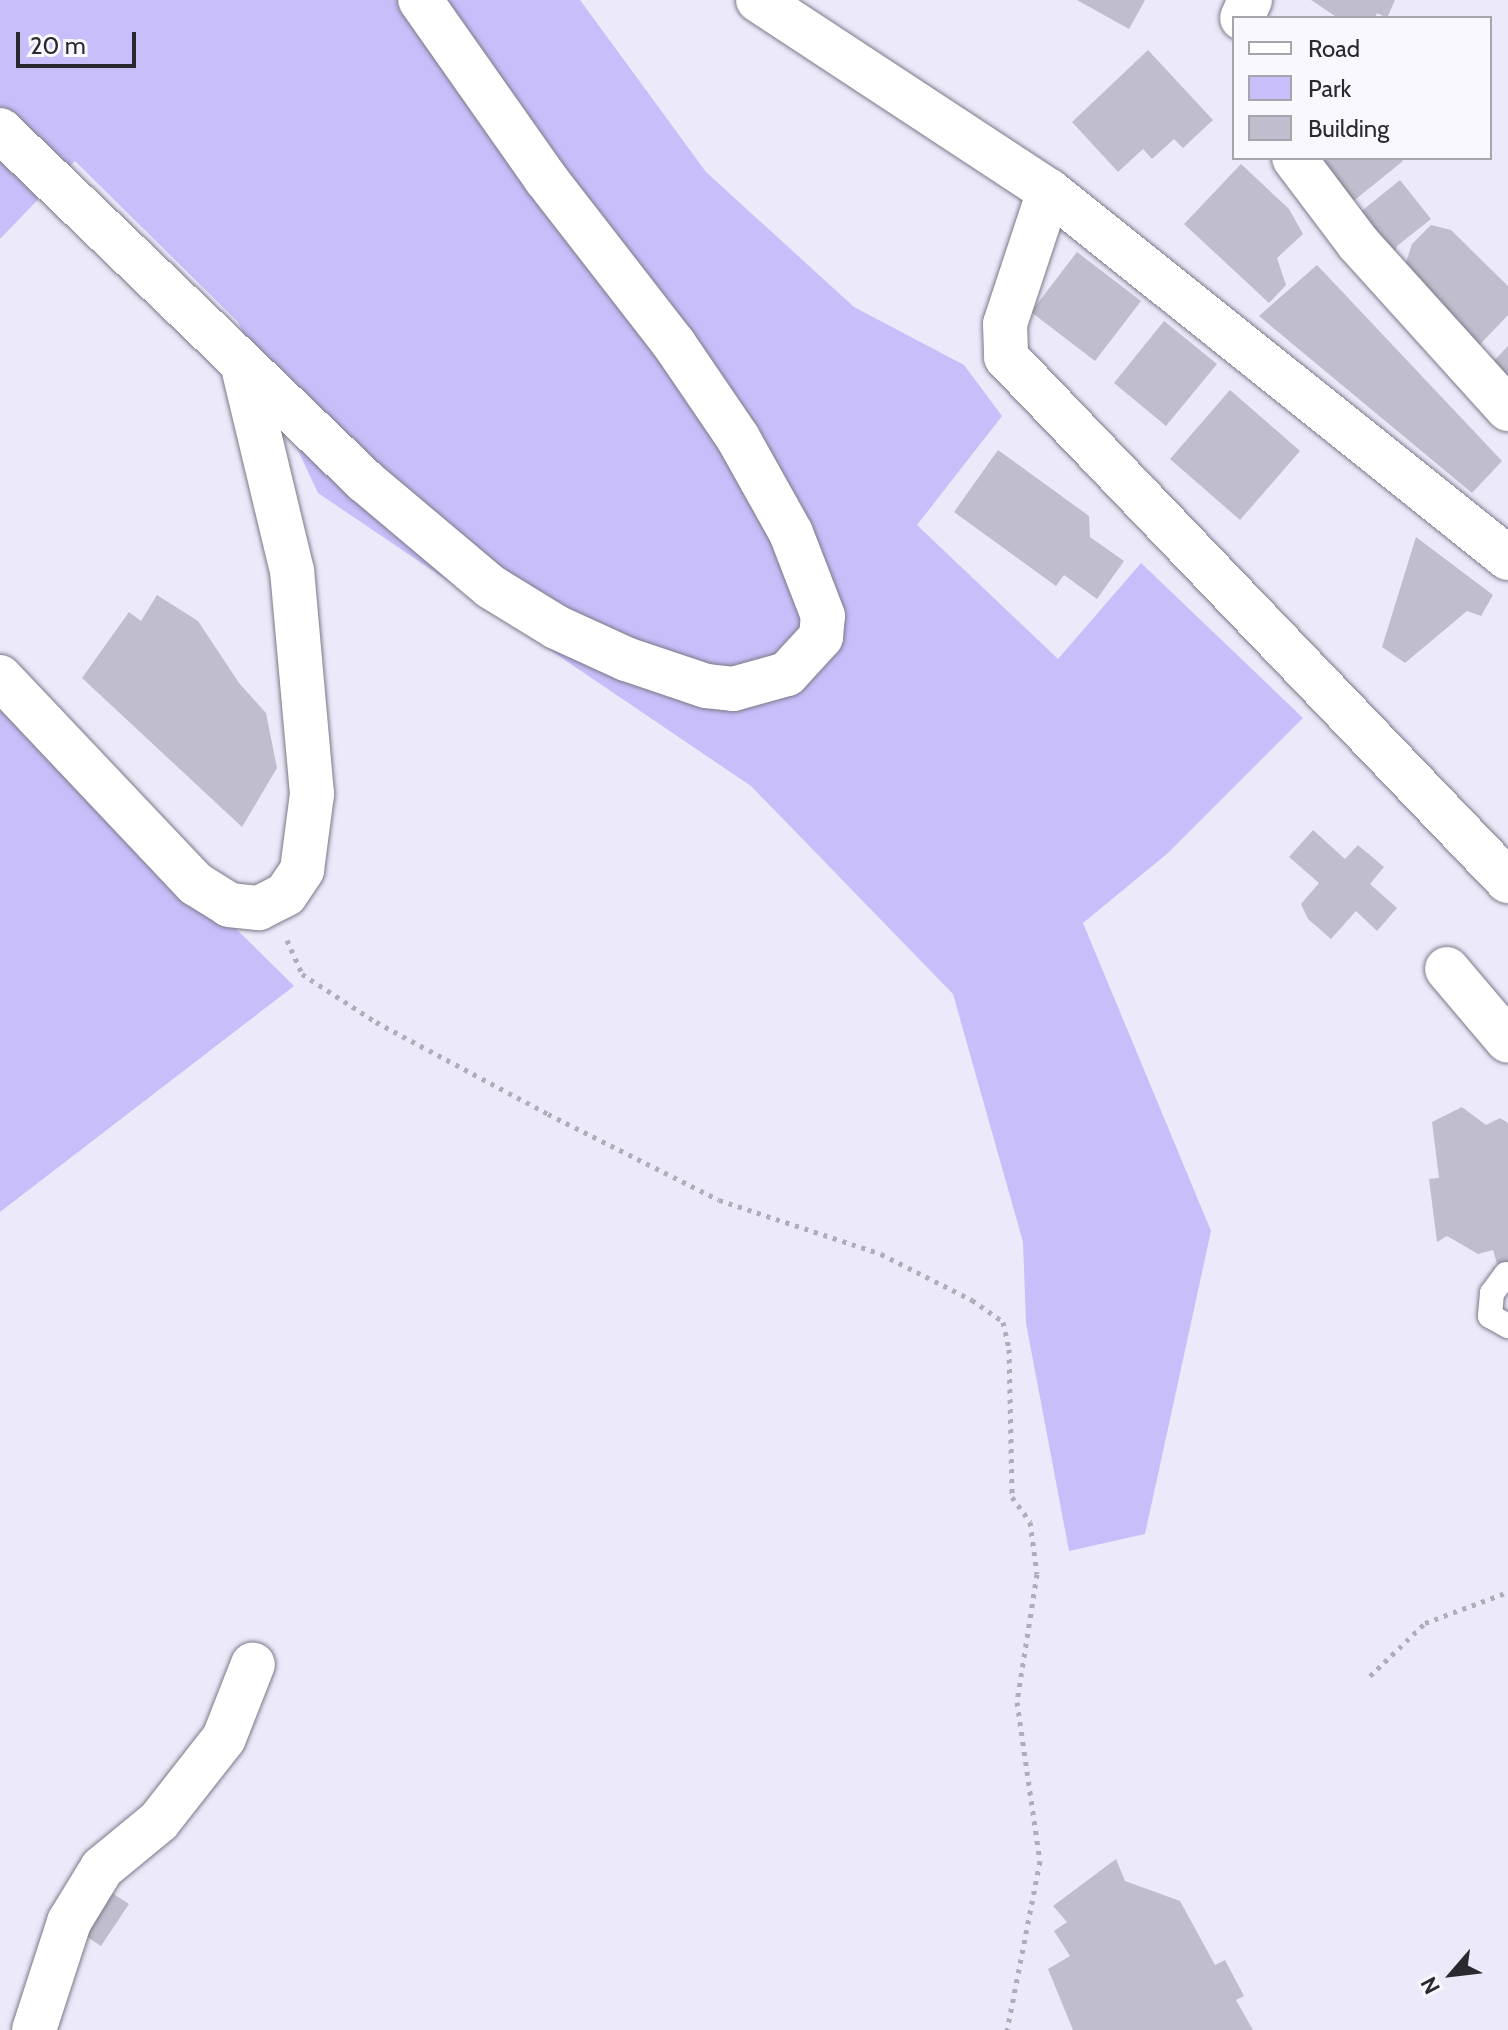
<!DOCTYPE html>
<html>
<head>
<meta charset="utf-8">
<style>
  body { margin:0 }
  #map { position:relative; width:1508px; height:2030px; overflow:hidden; background:#ece9fa; font-family:Cabin,sans-serif }
  div>[style] { position:absolute }
  .green>* { inset:0; background:#c8bef9 }
  .building>* { inset:0; background:#c0bece }
  .path>* { height:5px; margin-top:-2.5px; transform-origin:0; background:repeating-linear-gradient(90deg,#afadba 0 4px,transparent 0 10px) }
  .roads { filter:drop-shadow(0 0 2px #7b7988) drop-shadow(0 0 2px #7b7988) }
  .service>* { height:24px; margin:-12px; padding:0 12px; transform-origin:12px; border-radius:12px; background:#fff }
  .minor>* { height:44px; margin:-22px; padding:0 22px; transform-origin:22px; border-radius:22px; background:#fff }
  .secondary>* { height:44px; margin:-22px; padding:0 22px; transform-origin:22px; border-radius:22px; background:#fff }
  span { translate:-50% -50%; white-space:nowrap; text-align:center; line-height:1.15; -webkit-text-stroke:6px #f9f8ff; paint-order:stroke }
  .legend { position:absolute; left:1232px; top:16px; width:260px; height:144px; box-sizing:border-box; background:#f9f8ff; border:2px solid #a6a5ac; margin:0; padding:10px 14px; list-style:none; font-size:24px; color:#29292f }
  .legend li { display:flex; align-items:center; gap:16px; height:40px }
  .legend b { width:40px; border:2px solid #a6a5ac }
  .north { position:absolute; left:1412px; top:1934px; width:80px; height:80px; -webkit-text-stroke:6px #f9f8ff; paint-order:stroke; rotate:242deg; font-size:22px; font-weight:700; line-height:32px; text-align:center; color:#29292f }
  .north::after { content:''; display:block; margin:auto; width:28px; height:36px; background:#29292f; clip-path:polygon(50% 0,100% 100%,50% 72%,0 100%) }
  .scale { position:absolute; left:16px; top:32px; width:120px; height:36px; box-sizing:border-box; border:4px solid #29292f; border-top:0; padding-left:10px; font-size:24px; line-height:28px; white-space:nowrap; color:#29292f; -webkit-text-stroke:6px #f9f8ff; paint-order:stroke }
</style>
</head>
<body>
<div id="map">
  <div class="green">
    <i style="clip-path:polygon(0 0,580px 0,706px 172px,854px 307px,964px 365px,1002px 416px,917px 525px,1058px 659px,1141px 563px,1303px 718px,1168px 853px,1083px 923px,1211px 1231px,1145px 1534px,1069px 1551px,1026px 1323px,1023px 1242px,953px 994px,751px 786px,318px 493px,238px 322px,75px 161px,0 239px)"></i>
    <i style="clip-path:polygon(0 696px,294px 986px,0 1212px)"></i>
  </div>
  <div class="building">
    <i style="clip-path:polygon(1077px 0,1145px 0,1129px 29px)"></i>
    <i style="clip-path:polygon(1311px 0,1395px 0,1387px 18px,1377px 13px,1375px 18px,1338px 18px)"></i>
    <i style="clip-path:polygon(1148px 50px,1213px 120px,1183px 148px,1174px 139px,1152px 159px,1143px 149px,1118px 172px,1072px 122px)"></i>
    <i style="clip-path:polygon(1315px 158px,1401px 158px,1403px 161px,1351px 203px)"></i>
    <i style="clip-path:polygon(1241px 164px,1289px 209px,1303px 234px,1277px 258px,1286px 285px,1269px 303px,1184px 224px)"></i>
    <i style="clip-path:polygon(1400px 180px,1431px 219px,1397px 246px,1388px 274px,1347px 223px)"></i>
    <i style="clip-path:polygon(1431px 225px,1451px 230px,1508px 286px,1508px 315px,1467px 358px,1401px 278px,1412px 244px)"></i>
    <i style="clip-path:polygon(1077px 252px,1141px 301px,1095px 361px,1031px 312px)"></i>
    <i style="clip-path:polygon(1317px 265px,1502px 461px,1472px 493px,1259px 316px)"></i>
    <i style="clip-path:polygon(1164px 321px,1217px 364px,1166px 426px,1114px 383px)"></i>
    <i style="clip-path:polygon(1508px 346px,1508px 398px,1487px 368px)"></i>
    <i style="clip-path:polygon(1230px 390px,1300px 451px,1240px 520px,1170px 459px)"></i>
    <i style="clip-path:polygon(998px 450px,1089px 516px,1090px 537px,1124px 561px,1097px 599px,1064px 575px,1056px 586px,954px 512px)"></i>
    <i style="clip-path:polygon(1416px 537px,1493px 595px,1481px 616px,1467px 611px,1405px 663px,1382px 647px)"></i>
    <i style="clip-path:polygon(157px 595px,198px 621px,239px 683px,266px 713px,277px 768px,242px 827px,82px 678px,129px 612px,141px 621px)"></i>
    <i style="clip-path:polygon(1313px 830px,1345px 859px,1358px 845px,1384px 867px,1370px 884px,1397px 908px,1377px 931px,1356px 911px,1331px 939px,1308px 919px,1301px 904px,1319px 883px,1289px 857px)"></i>
    <i style="clip-path:polygon(1462px 1107px,1486px 1125px,1500px 1118px,1508px 1123px,1508px 1262px,1497px 1264px,1493px 1250px,1478px 1254px,1447px 1236px,1437px 1242px,1429px 1179px,1439px 1178px,1432px 1122px)"></i>
    <i style="clip-path:polygon(1116px 1859px,1125px 1881px,1180px 1901px,1215px 1965px,1225px 1960px,1244px 1996px,1236px 2000px,1253px 2030px,1073px 2030px,1048px 1969px,1070px 1956px,1054px 1931px,1067px 1922px,1053px 1906px)"></i>
    <i style="clip-path:polygon(106px 1889px,129px 1904px,101px 1946px,78px 1931px)"></i>
  </div>
  <div class="path">
    <i style="left:287px;top:940px;width:37px;rotate:66deg"></i>
    <i style="left:302px;top:974px;width:88px;rotate:33deg"></i>
    <i style="left:376px;top:1022px;width:195px;rotate:28.1deg"></i>
    <i style="left:548px;top:1114px;width:191px;rotate:26.7deg"></i>
    <i style="left:719px;top:1200px;width:171px;rotate:18.4deg"></i>
    <i style="left:881px;top:1254px;width:102px;rotate:26.8deg"></i>
    <i style="left:972px;top:1300px;width:38px;rotate:35deg"></i>
    <i style="left:1003px;top:1322px;width:28px;rotate:77deg"></i>
    <i style="left:1009px;top:1349px;width:148px;rotate:88.8deg"></i>
    <i style="left:1012px;top:1497px;width:31px;rotate:54deg"></i>
    <i style="left:1030px;top:1522px;width:52px;rotate:82.3deg"></i>
    <i style="left:1037px;top:1574px;width:130px;rotate:98.9deg"></i>
    <i style="left:1017px;top:1702px;width:161px;rotate:81.8deg"></i>
    <i style="left:1040px;top:1861px;width:172px;rotate:101deg"></i>
    <i style="left:1370px;top:1676px;width:76px;rotate:-43.9deg"></i>
    <i style="left:1425px;top:1623px;width:89px;rotate:-20.5deg"></i>
  </div>
  <div class="roads">
    <div class="service">
      <i style="left:1506px;top:1274px;width:24px;rotate:126deg"></i>
      <i style="left:1492px;top:1293px;width:23px;rotate:95deg"></i>
      <i style="left:1490px;top:1316px;width:21px;rotate:29deg"></i>
    </div>
    <div class="minor">
      <i style="left:1242px;top:18px;width:20px;rotate:-66deg"></i>
      <i style="left:0;top:130px;width:506px;rotate:43.88deg"></i>
      <i style="left:365px;top:481px;width:165px;rotate:40.1deg"></i>
      <i style="left:491px;top:587px;width:76px;rotate:31.6deg"></i>
      <i style="left:556px;top:627px;width:77px;rotate:24.6deg"></i>
      <i style="left:626px;top:659px;width:84px;rotate:18.6deg"></i>
      <i style="left:706px;top:686px;width:27px;rotate:6deg"></i>
      <i style="left:733px;top:689px;width:56px;rotate:-15.5deg"></i>
      <i style="left:787px;top:674px;width:50px;rotate:-47.4deg"></i>
      <i style="left:821px;top:637px;width:21px;rotate:-85deg"></i>
      <i style="left:823px;top:616px;width:89px;rotate:-111.1deg"></i>
      <i style="left:791px;top:533px;width:109px;rotate:-119.2deg"></i>
      <i style="left:738px;top:438px;width:114px;rotate:-124.2deg"></i>
      <i style="left:674px;top:344px;width:209px;rotate:-127.8deg"></i>
      <i style="left:546px;top:179px;width:219px;rotate:-125.1deg"></i>
      <i style="left:1294px;top:158px;width:106px;rotate:53deg"></i>
      <i style="left:1358px;top:243px;width:224px;rotate:47.9deg"></i>
      <i style="left:1049px;top:191px;width:140px;rotate:108.3deg"></i>
      <i style="left:1005px;top:324px;width:33px;rotate:88deg"></i>
      <i style="left:1006px;top:357px;width:726px;rotate:46.23deg"></i>
      <i style="left:0;top:677px;width:285px;rotate:46.6deg"></i>
      <i style="left:196px;top:884px;width:39px;rotate:32deg"></i>
      <i style="left:229px;top:905px;width:30px;rotate:6deg"></i>
      <i style="left:259px;top:908px;width:30px;rotate:-27deg"></i>
      <i style="left:286px;top:894px;width:29px;rotate:-56deg"></i>
      <i style="left:302px;top:870px;width:77px;rotate:-82.5deg"></i>
      <i style="left:312px;top:794px;width:224px;rotate:-95.1deg"></i>
      <i style="left:292px;top:571px;width:214px;rotate:-103.5deg"></i>
      <i style="left:1447px;top:969px;width:94px;rotate:49.7deg"></i>
      <i style="left:34px;top:2030px;width:114px;rotate:-72deg"></i>
      <i style="left:69px;top:1922px;width:63px;rotate:-58.6deg"></i>
      <i style="left:102px;top:1868px;width:74px;rotate:-39.5deg"></i>
      <i style="left:159px;top:1821px;width:105px;rotate:-51.9deg"></i>
      <i style="left:224px;top:1738px;width:79px;rotate:-68.6deg"></i>
    </div>
    <div class="secondary">
      <i style="left:758px;top:0;width:348px;rotate:33.3deg"></i>
      <i style="left:1049px;top:191px;width:588px;rotate:38.64deg"></i>
    </div>
  </div>
  <ul class="legend">
  <li><b style="height:10px;background:#fff"></b>Road</li>
  <li><b style="height:22px;background:#c8bef9"></b>Park</li>
  <li><b style="height:22px;background:#c0bece"></b>Building</li>
  </ul>
  <div class="north">N</div>
  <div class="scale">20 m</div>
</div>
</body>
</html>
